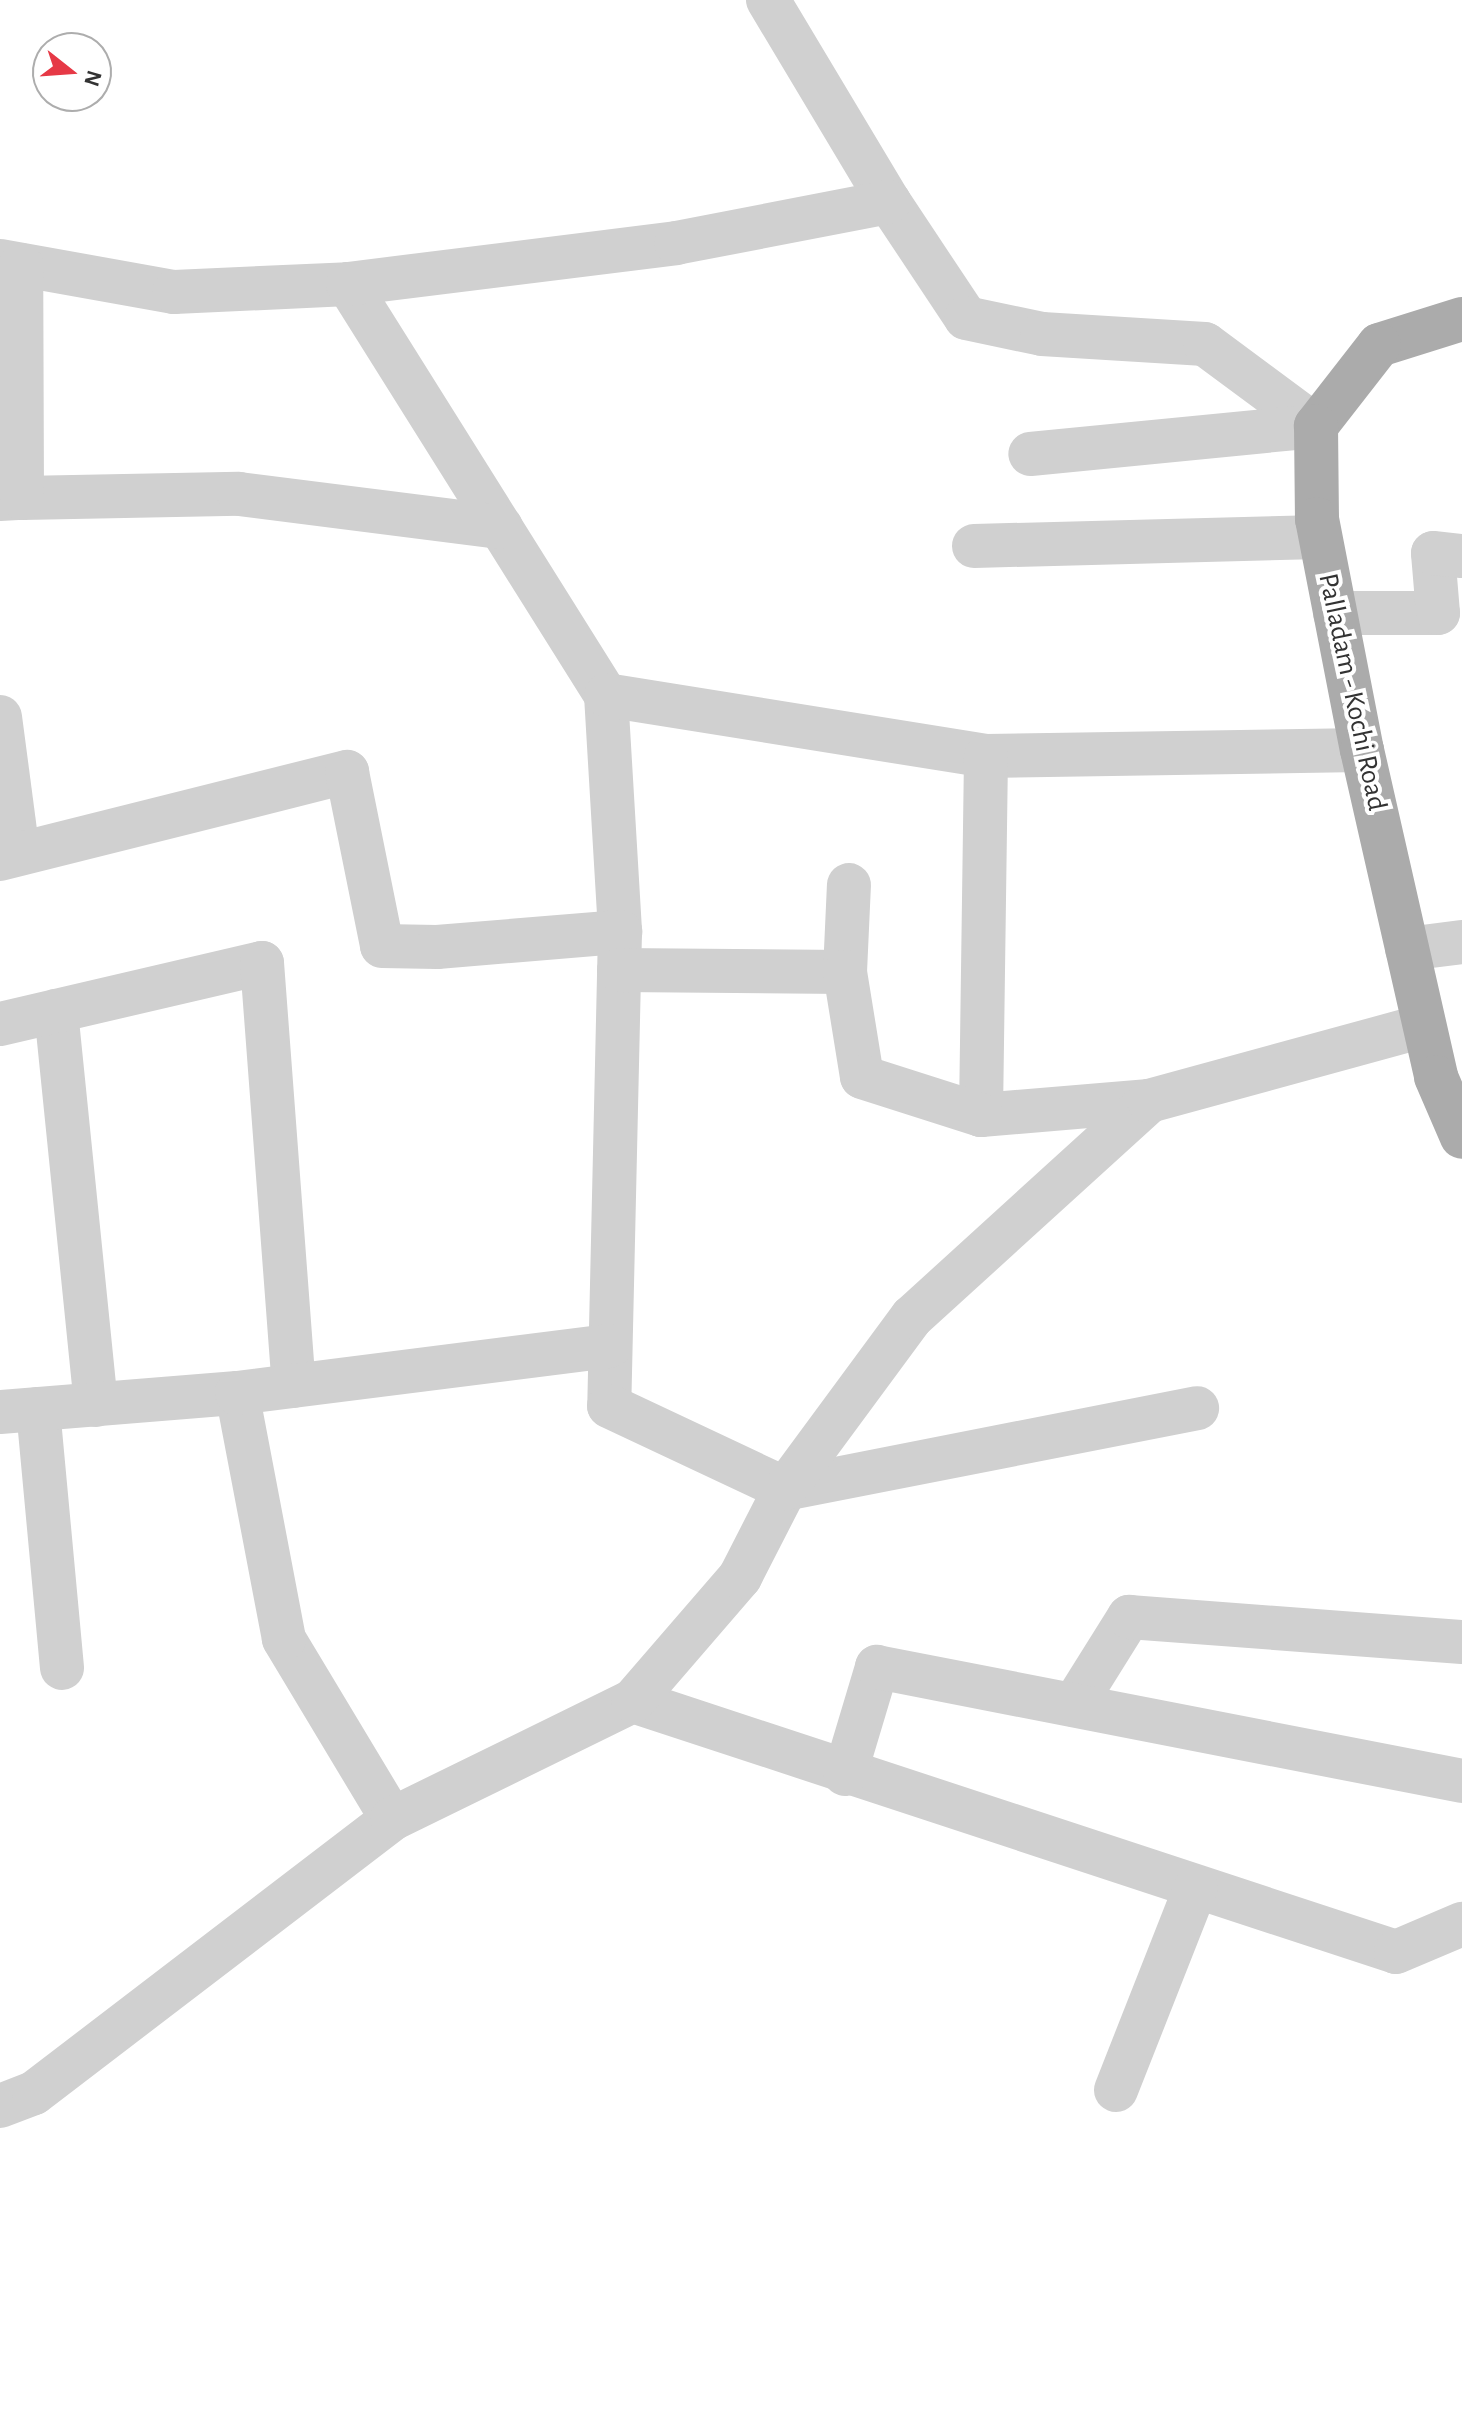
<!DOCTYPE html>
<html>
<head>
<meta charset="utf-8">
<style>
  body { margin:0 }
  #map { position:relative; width:1462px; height:2425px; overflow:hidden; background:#fff; font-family:"Alegreya Sans",sans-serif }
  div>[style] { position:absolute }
  .minor>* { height:44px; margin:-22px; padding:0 22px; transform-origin:22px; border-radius:22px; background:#d0d0d0 }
  .tertiary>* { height:44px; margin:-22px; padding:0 22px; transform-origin:22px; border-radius:22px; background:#d0d0d0 }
  .primary>* { height:44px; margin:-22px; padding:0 22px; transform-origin:22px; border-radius:22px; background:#ababab }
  span { translate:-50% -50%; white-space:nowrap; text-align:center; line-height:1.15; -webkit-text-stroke:8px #fff; paint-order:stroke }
  .street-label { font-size:28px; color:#333 }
  .north { position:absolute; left:32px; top:32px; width:80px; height:80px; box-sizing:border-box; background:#fff; border:2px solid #adadad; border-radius:50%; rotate:107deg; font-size:22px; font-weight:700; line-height:32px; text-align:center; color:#333 }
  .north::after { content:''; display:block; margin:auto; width:28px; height:36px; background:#e63946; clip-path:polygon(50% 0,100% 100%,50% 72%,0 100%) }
</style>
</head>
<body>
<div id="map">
  <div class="minor">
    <i style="left:768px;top:0;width:235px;rotate:59.1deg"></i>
    <i style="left:889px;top:202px;width:139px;rotate:56.4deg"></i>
    <i style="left:966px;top:318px;width:78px;rotate:11.9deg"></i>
    <i style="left:1042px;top:334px;width:163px;rotate:3.5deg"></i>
    <i style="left:1205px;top:344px;width:138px;rotate:36.5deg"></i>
    <i style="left:1316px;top:426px;width:287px;rotate:174.4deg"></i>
    <i style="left:0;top:261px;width:177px;rotate:10.1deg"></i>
    <i style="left:174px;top:292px;width:174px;rotate:-2.6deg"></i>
    <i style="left:348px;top:284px;width:485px;rotate:57.9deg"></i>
    <i style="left:606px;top:695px;width:237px;rotate:86.6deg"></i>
    <i style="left:620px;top:932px;width:474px;rotate:91.3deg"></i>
    <i style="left:609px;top:1406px;width:195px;rotate:25.2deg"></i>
    <i style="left:785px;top:1489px;width:420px;rotate:-11.1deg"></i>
    <i style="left:348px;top:284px;width:331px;rotate:-7.1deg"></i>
    <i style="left:676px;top:243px;width:217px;rotate:-10.9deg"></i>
    <i style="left:22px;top:498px;width:217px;rotate:-1.1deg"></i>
    <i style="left:239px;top:494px;width:264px;rotate:7.2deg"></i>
    <i style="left:0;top:499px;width:22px;rotate:-3deg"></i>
    <i style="left:22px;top:498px;width:233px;rotate:-90.2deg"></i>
    <i style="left:974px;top:546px;width:346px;rotate:-1.5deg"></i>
    <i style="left:1335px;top:613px;width:103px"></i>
    <i style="left:1438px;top:613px;width:60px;rotate:-94.8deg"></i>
    <i style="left:1433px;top:553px;width:29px;rotate:6deg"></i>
    <i style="left:606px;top:695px;width:385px;rotate:9.1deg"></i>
    <i style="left:986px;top:756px;width:376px;rotate:-0.9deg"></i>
    <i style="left:0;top:717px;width:138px;rotate:82.5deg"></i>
    <i style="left:986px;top:756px;width:359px;rotate:90.8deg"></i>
    <i style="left:981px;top:1115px;width:169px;rotate:-4.8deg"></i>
    <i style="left:0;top:859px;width:358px;rotate:-14.1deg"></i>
    <i style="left:347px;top:772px;width:177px;rotate:78.6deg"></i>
    <i style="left:382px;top:946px;width:55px;rotate:1deg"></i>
    <i style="left:437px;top:947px;width:184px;rotate:-4.7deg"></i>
    <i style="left:1407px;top:949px;width:55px;rotate:-7.3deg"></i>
    <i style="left:619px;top:970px;width:226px;rotate:0.5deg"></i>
    <i style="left:845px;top:972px;width:87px;rotate:-87.4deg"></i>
    <i style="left:845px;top:972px;width:106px;rotate:80.8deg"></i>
    <i style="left:862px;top:1077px;width:125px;rotate:17.7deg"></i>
    <i style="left:56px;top:1011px;width:396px;rotate:84.2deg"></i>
    <i style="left:0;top:1024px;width:269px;rotate:-13.1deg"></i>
    <i style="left:262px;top:963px;width:424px;rotate:85.7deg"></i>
    <i style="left:38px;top:1409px;width:260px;rotate:84.7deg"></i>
    <i style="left:0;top:1412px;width:238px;rotate:-4.6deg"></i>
    <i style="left:633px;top:1701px;width:803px;rotate:18.21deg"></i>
    <i style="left:1396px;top:1952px;width:72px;rotate:-23deg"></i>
    <i style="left:1074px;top:1705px;width:104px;rotate:-58deg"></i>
    <i style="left:1129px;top:1617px;width:334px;rotate:4.3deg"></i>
    <i style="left:845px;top:1774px;width:112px;rotate:-73.3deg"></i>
    <i style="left:877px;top:1667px;width:596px;rotate:11.03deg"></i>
    <i style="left:392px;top:1819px;width:210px;rotate:-121deg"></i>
    <i style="left:284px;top:1639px;width:250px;rotate:-100.8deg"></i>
    <i style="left:237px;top:1393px;width:376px;rotate:-7.2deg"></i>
    <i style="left:1116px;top:2090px;width:218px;rotate:-68.5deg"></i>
  </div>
  <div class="tertiary">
    <i style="left:0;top:2106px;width:36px;rotate:-21deg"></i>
    <i style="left:34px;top:2093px;width:451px;rotate:-37.4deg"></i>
    <i style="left:392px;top:1819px;width:268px;rotate:-26.1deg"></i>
    <i style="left:633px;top:1701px;width:164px;rotate:-49.2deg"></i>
    <i style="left:740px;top:1577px;width:99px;rotate:-62.9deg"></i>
    <i style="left:785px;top:1489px;width:214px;rotate:-53.6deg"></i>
    <i style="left:912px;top:1317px;width:321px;rotate:-42.3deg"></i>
    <i style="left:1149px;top:1101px;width:285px;rotate:-15.3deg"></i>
  </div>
  <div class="primary">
    <i style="left:1462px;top:319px;width:87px;rotate:162.6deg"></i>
    <i style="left:1379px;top:345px;width:103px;rotate:127.9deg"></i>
    <i style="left:1316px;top:426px;width:93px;rotate:89.4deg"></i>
    <i style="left:1317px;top:519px;width:235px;rotate:79deg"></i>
    <i style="left:1362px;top:750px;width:335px;rotate:77.2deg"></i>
    <i style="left:1436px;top:1077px;width:65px;rotate:66.6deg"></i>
  </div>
  <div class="street-label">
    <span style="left:1352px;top:692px;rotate:78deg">Palladam - Kochi Road</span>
  </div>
  <div class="north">N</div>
</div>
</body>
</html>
